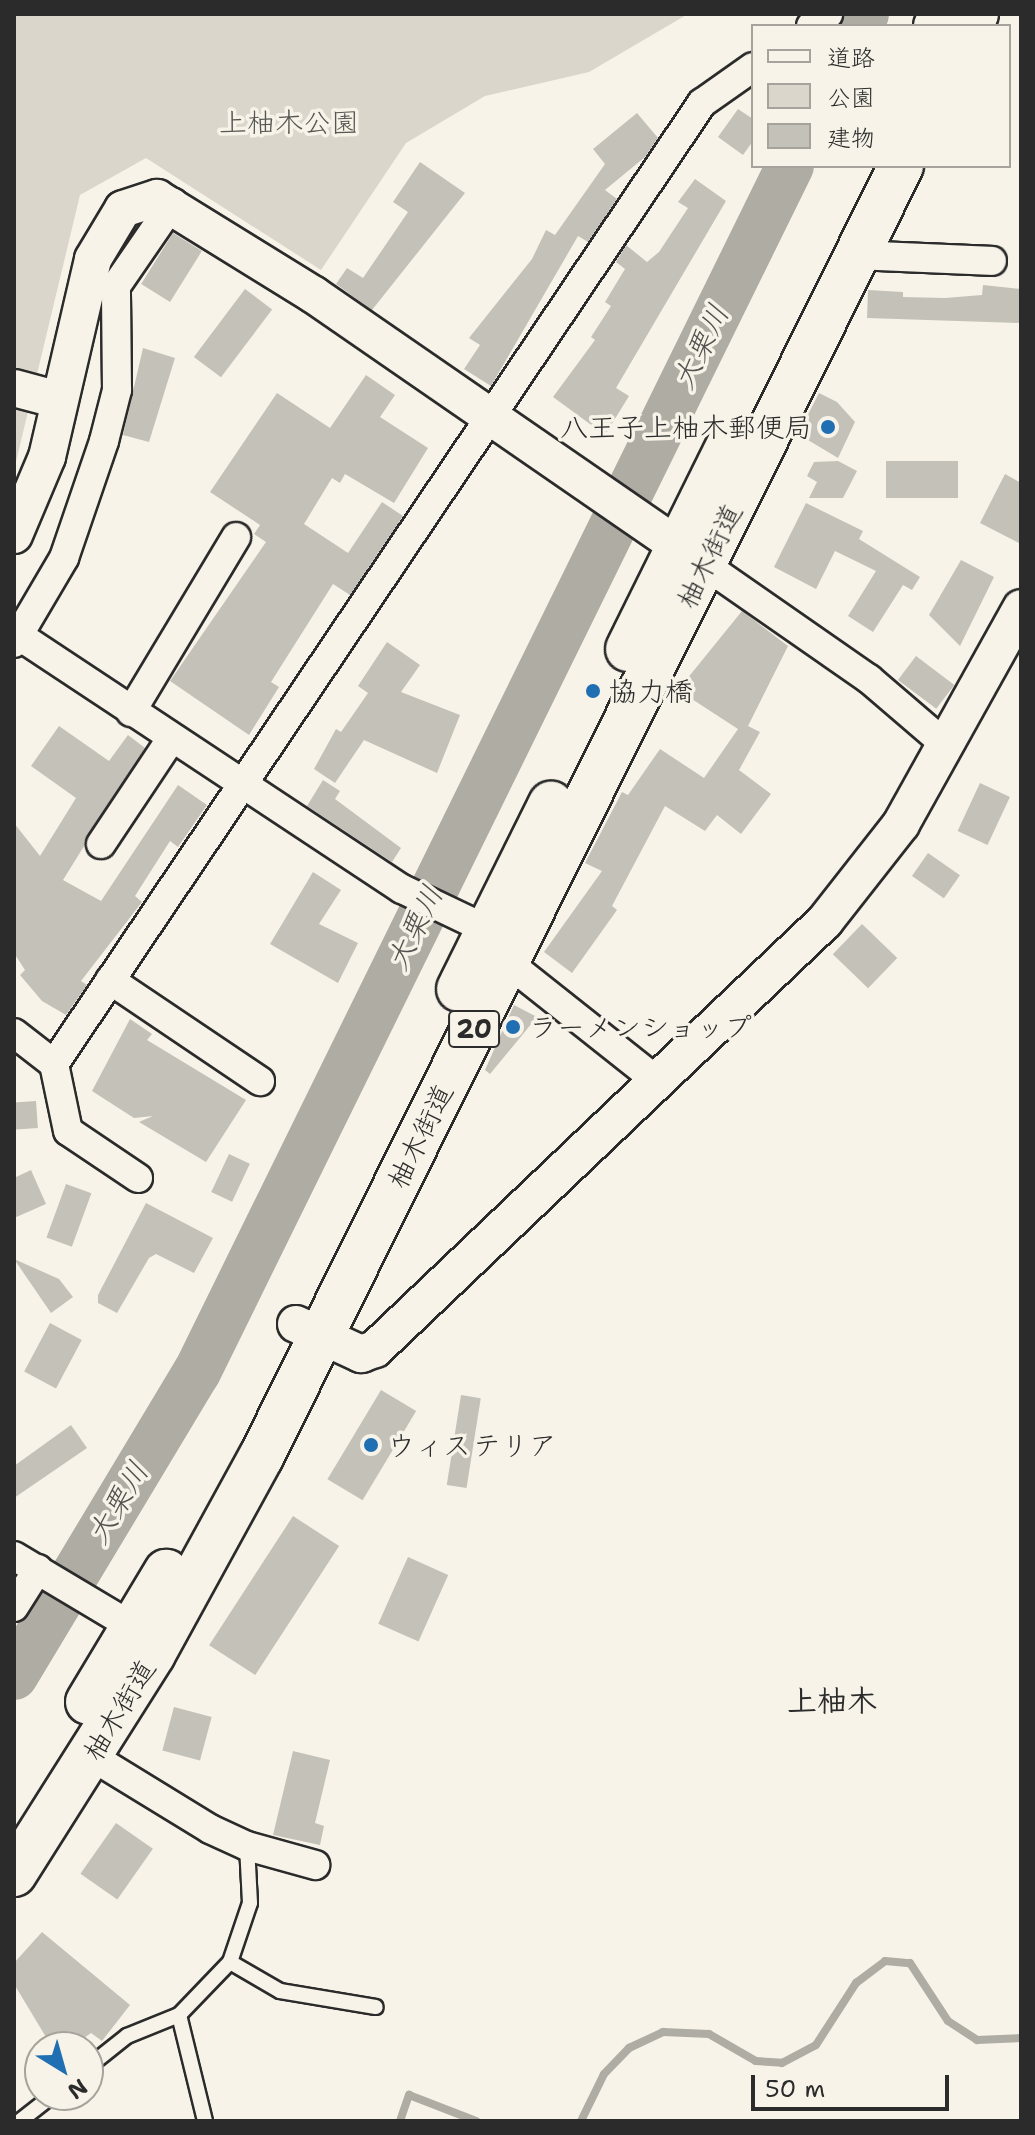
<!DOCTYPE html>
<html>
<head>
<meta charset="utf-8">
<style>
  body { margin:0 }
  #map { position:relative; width:1035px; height:2135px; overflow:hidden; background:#f7f3e8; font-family:"Shantell Sans","Klee One",sans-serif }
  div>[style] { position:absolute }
  .green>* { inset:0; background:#dad6cc }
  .stream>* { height:8px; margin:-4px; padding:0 4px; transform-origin:4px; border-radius:4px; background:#afaca4 }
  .river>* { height:48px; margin:-24px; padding:0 24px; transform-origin:24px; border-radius:24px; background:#afaca4 }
  .building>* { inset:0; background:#c4c1b9; transform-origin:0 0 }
  .roads { filter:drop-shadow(2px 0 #2b2b2b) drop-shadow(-2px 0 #2b2b2b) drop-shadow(0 2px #2b2b2b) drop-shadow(0 -2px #2b2b2b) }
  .service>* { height:14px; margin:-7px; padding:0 7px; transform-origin:7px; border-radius:7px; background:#f7f3e8 }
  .minor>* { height:28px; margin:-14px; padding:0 14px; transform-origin:14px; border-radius:14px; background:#f7f3e8 }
  .tertiary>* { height:36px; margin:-18px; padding:0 18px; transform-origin:18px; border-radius:18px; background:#f7f3e8 }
  .primary>* { height:44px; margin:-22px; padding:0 22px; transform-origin:22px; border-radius:22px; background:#f7f3e8 }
  .dots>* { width:22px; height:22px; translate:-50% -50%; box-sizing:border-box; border:4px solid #f7f3e8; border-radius:50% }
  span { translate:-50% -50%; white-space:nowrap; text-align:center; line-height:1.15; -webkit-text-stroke:7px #f7f3e8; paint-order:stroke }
  .shield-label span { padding:2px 6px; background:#f7f3e8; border:2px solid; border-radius:6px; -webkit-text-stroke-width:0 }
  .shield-label { font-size:26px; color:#2b2b2b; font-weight:700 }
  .park-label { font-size:28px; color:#575653 }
  .poi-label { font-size:28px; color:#2b2b2b }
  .right { translate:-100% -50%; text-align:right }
  .left { translate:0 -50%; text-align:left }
  .street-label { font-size:28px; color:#2b2b2b }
  .water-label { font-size:30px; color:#53524f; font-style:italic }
  .neighbourhood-label { font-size:30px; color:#2b2b2b; font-weight:700 }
  .frame { position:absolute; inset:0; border:16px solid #2b2b2b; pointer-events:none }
  .legend { position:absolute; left:751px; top:24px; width:260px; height:144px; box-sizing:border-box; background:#f7f3e8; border:2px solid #a5a39c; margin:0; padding:10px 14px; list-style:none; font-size:24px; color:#2b2b2b }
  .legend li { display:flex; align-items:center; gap:16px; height:40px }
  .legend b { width:40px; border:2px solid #a5a39c }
  .north { position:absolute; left:24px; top:2031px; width:80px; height:80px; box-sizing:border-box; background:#f7f3e8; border:2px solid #a5a39c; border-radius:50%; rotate:143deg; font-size:22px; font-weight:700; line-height:32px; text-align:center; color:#2b2b2b }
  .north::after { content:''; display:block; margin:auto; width:28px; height:36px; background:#1f6fb2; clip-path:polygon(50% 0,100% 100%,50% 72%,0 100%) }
  .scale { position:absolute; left:751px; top:2075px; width:198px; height:36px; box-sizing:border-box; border:4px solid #2b2b2b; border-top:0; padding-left:10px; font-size:24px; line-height:28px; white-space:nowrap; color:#2b2b2b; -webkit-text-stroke:6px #f7f3e8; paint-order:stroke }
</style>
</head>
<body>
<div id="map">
  <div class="green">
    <i style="clip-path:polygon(14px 14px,688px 14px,589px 72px,485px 96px,406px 143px,321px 270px,146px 158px,80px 195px,14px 470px)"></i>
  </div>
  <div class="stream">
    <i style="left:400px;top:2121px;width:28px;rotate:-71deg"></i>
    <i style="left:409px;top:2095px;width:72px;rotate:21.2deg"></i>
    <i style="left:581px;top:2121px;width:52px;rotate:-63.9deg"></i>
    <i style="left:604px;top:2074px;width:36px;rotate:-46deg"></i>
    <i style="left:629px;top:2048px;width:38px;rotate:-25deg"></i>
    <i style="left:663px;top:2032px;width:46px;rotate:2.5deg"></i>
    <i style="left:709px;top:2034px;width:54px;rotate:29.9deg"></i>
    <i style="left:756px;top:2061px;width:26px;rotate:4deg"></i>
    <i style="left:782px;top:2063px;width:38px;rotate:-28deg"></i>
    <i style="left:816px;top:2045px;width:74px;rotate:-57.2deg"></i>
    <i style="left:856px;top:1983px;width:36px;rotate:-37deg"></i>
    <i style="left:885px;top:1961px;width:25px;rotate:5deg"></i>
    <i style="left:910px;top:1963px;width:69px;rotate:56.8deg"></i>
    <i style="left:948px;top:2021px;width:35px;rotate:33deg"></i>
    <i style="left:977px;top:2040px;width:44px;rotate:-2.6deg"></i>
  </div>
  <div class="river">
    <i style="left:859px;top:26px;width:13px;rotate:-63deg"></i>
    <i style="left:14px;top:1676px;width:355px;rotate:-59deg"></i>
    <i style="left:197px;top:1372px;width:1344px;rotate:-63.82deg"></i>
  </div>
  <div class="building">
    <i style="clip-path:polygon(738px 109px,753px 119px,753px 141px,743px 155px,718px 137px)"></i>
    <i style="clip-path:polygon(637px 113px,658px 138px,645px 157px,605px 190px,617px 199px,588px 242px,578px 236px,491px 386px,464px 369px,480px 345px,469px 338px,532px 259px,546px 230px,555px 235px,605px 164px,593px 149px)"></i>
    <i style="clip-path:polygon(420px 162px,465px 193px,372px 310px,336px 284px,347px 268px,363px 278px,408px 212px,393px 202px)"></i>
    <i style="clip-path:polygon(695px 179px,726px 201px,616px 388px,629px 396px,605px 435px,553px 397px,595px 340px,591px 337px,611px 306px,605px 302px,625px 269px,616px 262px,626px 245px,647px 262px,659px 252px,688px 208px,678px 202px)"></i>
    <i style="left:173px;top:233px;width:34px;height:60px;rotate:32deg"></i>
    <i style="clip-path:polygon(983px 285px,1021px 289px,1021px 323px,867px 318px,868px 290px,903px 292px,903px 297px,945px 298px,982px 295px)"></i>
    <i style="left:245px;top:289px;width:34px;height:85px;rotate:37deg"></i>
    <i style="clip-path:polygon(143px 348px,175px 358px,149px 442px,123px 435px)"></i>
    <i style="clip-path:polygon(366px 375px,395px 395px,380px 417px,428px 448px,394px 503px,345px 474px,340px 483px,332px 478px,304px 524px,348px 553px,382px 502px,403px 516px,350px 595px,333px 584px,271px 682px,279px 687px,249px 735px,170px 681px,266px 542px,254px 534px,260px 525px,210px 492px,277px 393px,330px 428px)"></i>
    <i style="clip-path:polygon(819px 393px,837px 402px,855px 422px,838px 458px,798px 434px)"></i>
    <i style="clip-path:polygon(838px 461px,857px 471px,843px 498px,809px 498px,817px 482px,807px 476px,814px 462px)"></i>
    <i style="left:886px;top:461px;width:72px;height:37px"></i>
    <i style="clip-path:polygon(1005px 474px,1021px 483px,1021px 544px,980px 523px)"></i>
    <i style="clip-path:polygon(806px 503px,863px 531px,859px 539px,920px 577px,912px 590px,903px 585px,873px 632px,848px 616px,876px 571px,835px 551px,816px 589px,774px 567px)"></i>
    <i style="clip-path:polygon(961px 560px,994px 577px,960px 646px,929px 615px)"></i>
    <i style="clip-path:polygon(742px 611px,788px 646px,748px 726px,760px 732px,739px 770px,771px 794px,741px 834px,717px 815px,705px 831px,665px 806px,612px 906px,617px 910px,572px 973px,544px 952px,602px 871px,585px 863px,622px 792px,628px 795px,660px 749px,704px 778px,738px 729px,678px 690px)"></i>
    <i style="clip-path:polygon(387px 642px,420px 665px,401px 692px,460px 715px,437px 773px,364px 740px,335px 783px,314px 769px,336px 729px,341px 732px,368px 693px,358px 686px)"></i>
    <i style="left:916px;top:656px;width:48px;height:30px;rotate:37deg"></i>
    <i style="clip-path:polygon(59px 726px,109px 761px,128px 735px,145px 748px,63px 880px,101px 901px,178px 785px,207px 805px,178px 847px,170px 841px,135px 896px,142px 902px,81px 981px,87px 985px,66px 1015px,42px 1001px,20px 975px,25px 970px,14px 953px,14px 823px,40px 856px,76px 798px,31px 766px)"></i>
    <i style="clip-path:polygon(323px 780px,340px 791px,335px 799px,401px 848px,392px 862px,307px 806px)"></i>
    <i style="left:980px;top:783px;width:33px;height:53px;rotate:25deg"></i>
    <i style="left:928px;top:853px;width:39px;height:28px;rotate:35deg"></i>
    <i style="clip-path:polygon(313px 872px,341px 890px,319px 924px,358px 943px,338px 983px,270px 944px)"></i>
    <i style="left:862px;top:924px;width:49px;height:42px;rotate:44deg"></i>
    <i style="clip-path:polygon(514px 1005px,537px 1017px,490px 1074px,485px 1070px)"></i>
    <i style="clip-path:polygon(130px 1019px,152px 1034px,147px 1040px,246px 1100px,206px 1162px,139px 1122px,153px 1116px,134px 1118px,92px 1091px)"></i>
    <i style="left:36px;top:1101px;width:27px;height:22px;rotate:86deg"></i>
    <i style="left:229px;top:1154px;width:23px;height:42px;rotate:25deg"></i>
    <i style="clip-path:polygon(31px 1170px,46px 1204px,14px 1218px,14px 1178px)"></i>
    <i style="left:66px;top:1184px;width:27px;height:57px;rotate:20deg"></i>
    <i style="clip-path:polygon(146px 1203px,213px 1238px,194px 1273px,156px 1254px,149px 1258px,117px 1313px,98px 1303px,98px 1295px)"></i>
    <i style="clip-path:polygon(14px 1259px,59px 1279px,73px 1297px,51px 1313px)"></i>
    <i style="left:50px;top:1323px;width:36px;height:55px;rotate:28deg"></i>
    <i style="left:381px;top:1390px;width:41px;height:104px;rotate:31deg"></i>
    <i style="left:461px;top:1395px;width:20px;height:91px;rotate:9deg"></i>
    <i style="clip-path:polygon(71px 1425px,87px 1448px,14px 1498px,14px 1466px)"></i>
    <i style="left:293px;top:1516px;width:55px;height:154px;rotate:33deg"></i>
    <i style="left:408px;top:1557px;width:44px;height:73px;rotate:24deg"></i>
    <i style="left:174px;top:1707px;width:39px;height:45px;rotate:15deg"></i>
    <i style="clip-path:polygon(293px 1751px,330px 1760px,315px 1823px,324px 1826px,320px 1845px,273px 1835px)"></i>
    <i style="left:116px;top:1823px;width:45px;height:62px;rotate:35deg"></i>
    <i style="clip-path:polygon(42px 1932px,130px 2005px,102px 2041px,91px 2033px,71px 2047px,52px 2047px,14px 1984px,14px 1963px)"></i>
  </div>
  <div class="roads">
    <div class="service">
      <i style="left:230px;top:1962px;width:58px;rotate:30.1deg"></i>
      <i style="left:280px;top:1991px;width:97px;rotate:9.5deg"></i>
      <i style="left:179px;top:2015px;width:109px;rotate:76.2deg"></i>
      <i style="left:88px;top:2067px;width:50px;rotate:-38.5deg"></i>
      <i style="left:127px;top:2036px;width:56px;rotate:-22deg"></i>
      <i style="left:179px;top:2015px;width:74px;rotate:-46.1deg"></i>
      <i style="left:230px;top:1962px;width:62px;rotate:-71.3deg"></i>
      <i style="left:250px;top:1903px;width:57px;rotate:-93deg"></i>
      <i style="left:20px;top:2121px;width:42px;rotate:-38.2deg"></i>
    </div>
    <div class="minor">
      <i style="left:811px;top:26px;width:21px;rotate:-35deg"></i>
      <i style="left:857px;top:255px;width:135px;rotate:2.5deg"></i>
      <i style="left:705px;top:565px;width:200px;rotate:34.8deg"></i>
      <i style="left:869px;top:679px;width:101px;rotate:40.6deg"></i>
      <i style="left:18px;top:635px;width:460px;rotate:33.5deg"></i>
      <i style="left:402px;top:889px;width:95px;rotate:25.5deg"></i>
      <i style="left:14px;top:643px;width:99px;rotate:-59.5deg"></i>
      <i style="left:64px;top:558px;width:124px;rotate:-71.1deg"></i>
      <i style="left:104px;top:441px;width:53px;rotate:-75.7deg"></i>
      <i style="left:117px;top:390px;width:104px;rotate:-90.6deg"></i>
      <i style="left:116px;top:286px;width:101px;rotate:-55.5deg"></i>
      <i style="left:131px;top:712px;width:204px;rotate:-59deg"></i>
      <i style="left:101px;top:844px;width:126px;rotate:-56.3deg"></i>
      <i style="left:507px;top:962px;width:190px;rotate:38.4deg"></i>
      <i style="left:110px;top:980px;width:181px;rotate:34deg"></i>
      <i style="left:14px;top:1033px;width:51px;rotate:37.8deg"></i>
      <i style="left:138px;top:1178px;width:84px;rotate:-146.1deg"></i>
      <i style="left:68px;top:1131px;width:68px;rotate:-101.8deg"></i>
      <i style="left:54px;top:1064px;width:1159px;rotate:-56.01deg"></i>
      <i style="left:702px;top:103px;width:62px;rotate:-35.2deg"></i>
      <i style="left:14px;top:1556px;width:139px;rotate:30.8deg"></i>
      <i style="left:14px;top:1607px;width:45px;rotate:-57.7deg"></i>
      <i style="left:91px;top:1756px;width:140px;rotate:31.5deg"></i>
      <i style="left:210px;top:1829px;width:41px;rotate:24.7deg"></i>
      <i style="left:247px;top:1846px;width:71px;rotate:15.6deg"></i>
    </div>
    <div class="tertiary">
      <i style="left:14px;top:388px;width:47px;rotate:14.9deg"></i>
      <i style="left:14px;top:535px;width:85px;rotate:-67.1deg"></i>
      <i style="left:47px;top:457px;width:203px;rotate:-76.9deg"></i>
      <i style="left:93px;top:259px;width:58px;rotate:-59deg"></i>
      <i style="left:123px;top:209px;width:36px;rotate:-18deg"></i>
      <i style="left:157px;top:198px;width:185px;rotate:31.7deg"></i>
      <i style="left:314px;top:295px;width:470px;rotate:34.6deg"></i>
      <i style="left:296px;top:1324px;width:72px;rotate:24.8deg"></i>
      <i style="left:361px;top:1354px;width:15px;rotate:-20deg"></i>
      <i style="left:375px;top:1349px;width:621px;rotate:-43.56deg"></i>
      <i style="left:825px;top:921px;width:123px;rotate:-51.9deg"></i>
      <i style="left:901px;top:824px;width:247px;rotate:-60.9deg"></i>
    </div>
    <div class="primary">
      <i style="left:936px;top:26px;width:13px;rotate:-63deg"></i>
      <i style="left:970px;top:26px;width:13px;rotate:-63deg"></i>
      <i style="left:628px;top:649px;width:228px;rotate:-63.7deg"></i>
      <i style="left:459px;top:989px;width:207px;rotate:-63.6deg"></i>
      <i style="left:88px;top:1702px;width:152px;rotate:-59deg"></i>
      <i style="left:14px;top:1874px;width:260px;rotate:-57.7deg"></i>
      <i style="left:153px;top:1654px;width:225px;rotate:-61.3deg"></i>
      <i style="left:261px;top:1457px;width:1441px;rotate:-63.63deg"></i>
    </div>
  </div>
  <div class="dots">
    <i style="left:828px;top:427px;background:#1f6fb2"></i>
    <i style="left:593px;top:691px;background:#1f6fb2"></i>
    <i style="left:513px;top:1027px;background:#1f6fb2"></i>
    <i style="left:371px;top:1445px;background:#1f6fb2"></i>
  </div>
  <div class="shield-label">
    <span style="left:474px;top:1029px">20</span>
  </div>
  <div class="park-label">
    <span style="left:289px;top:122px">上柚木公園</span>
  </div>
  <div class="poi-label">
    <span class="right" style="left:812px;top:427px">八王子上柚木郵便局</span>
    <span class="left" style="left:609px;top:691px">協力橋</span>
    <span class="left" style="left:529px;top:1027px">ラーメンショップ</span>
    <span class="left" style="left:387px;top:1445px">ウィステリア</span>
  </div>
  <div class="street-label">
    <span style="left:709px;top:556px;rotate:-64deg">柚木街道</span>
    <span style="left:420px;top:1136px;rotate:-64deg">柚木街道</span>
    <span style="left:119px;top:1710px;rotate:-59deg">柚木街道</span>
  </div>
  <div class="water-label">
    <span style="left:701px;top:347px;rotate:-64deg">大栗川</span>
    <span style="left:415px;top:928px;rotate:-64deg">大栗川</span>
    <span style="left:118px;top:1503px;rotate:-59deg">大栗川</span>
  </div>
  <div class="neighbourhood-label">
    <span style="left:832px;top:1701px">上柚木</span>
  </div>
  <div class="frame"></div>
  <ul class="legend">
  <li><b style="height:10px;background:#f7f3e8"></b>道路</li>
  <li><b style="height:22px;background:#dad6cc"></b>公園</li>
  <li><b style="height:22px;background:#c4c1b9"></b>建物</li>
  </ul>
  <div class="north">N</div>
  <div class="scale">50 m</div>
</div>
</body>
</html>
